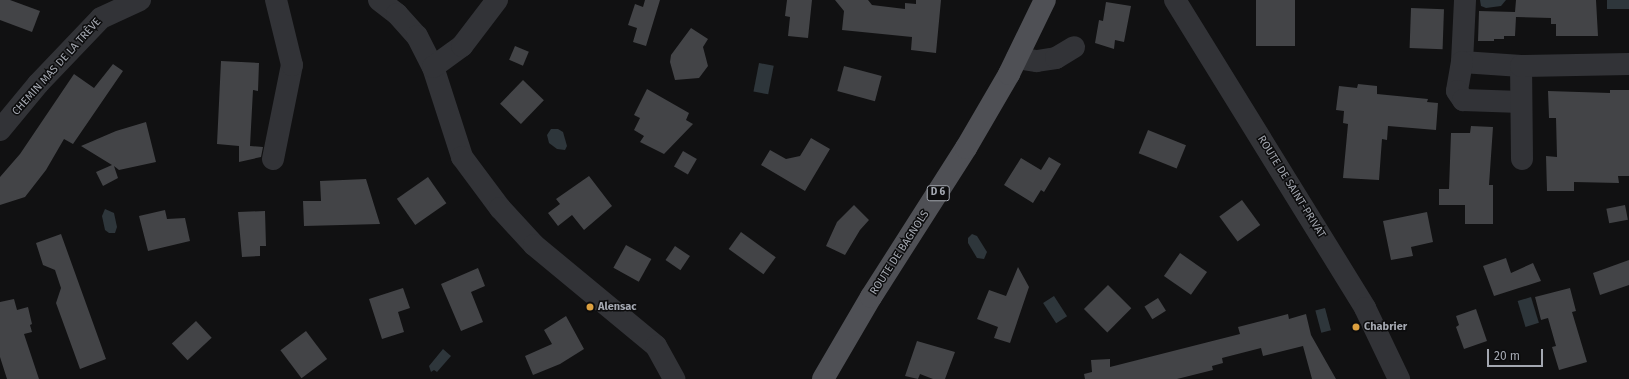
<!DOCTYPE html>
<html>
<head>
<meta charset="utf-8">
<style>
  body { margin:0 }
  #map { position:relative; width:1629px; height:379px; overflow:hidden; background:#111112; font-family:"Fira Sans",sans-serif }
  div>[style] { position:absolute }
  .water>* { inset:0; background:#2e363b; transform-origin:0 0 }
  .building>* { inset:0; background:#434447; transform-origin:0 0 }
  .minor>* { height:22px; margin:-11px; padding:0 11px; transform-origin:11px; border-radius:11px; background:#323337 }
  .major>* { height:22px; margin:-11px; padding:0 11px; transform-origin:11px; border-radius:11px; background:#4f5055 }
  .dots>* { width:11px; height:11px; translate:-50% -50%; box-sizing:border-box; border:2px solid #0c0c0d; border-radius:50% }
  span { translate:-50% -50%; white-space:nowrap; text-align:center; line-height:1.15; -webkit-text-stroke:3px #0c0c0d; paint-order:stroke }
  .shield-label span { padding:1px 3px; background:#0c0c0d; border:1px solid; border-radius:3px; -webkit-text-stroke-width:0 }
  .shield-label { font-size:10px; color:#a4a8b1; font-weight:700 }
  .street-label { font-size:11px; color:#a4a8b1 }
  .poi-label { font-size:11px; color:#a4a8b1; font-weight:700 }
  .left { translate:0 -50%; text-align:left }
  .scale { position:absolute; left:1487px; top:349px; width:56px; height:18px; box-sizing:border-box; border:2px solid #a4a8b1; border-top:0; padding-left:5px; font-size:12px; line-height:14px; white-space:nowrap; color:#a4a8b1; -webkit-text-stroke:3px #0c0c0d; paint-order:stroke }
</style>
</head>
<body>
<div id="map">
  <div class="water">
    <i style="clip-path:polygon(1480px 0,1506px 0,1501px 6px,1486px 8px,1481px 6px)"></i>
    <i style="left:1607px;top:0;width:22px;height:9px"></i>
    <i style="left:759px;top:63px;width:15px;height:29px;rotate:11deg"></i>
    <i style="clip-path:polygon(551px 129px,558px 129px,563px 132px,567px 146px,565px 150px,557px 149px,549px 143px,547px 135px)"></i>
    <i style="clip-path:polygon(105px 209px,114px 213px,117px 227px,115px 233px,109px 233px,105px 230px,102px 216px)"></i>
    <i style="clip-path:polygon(972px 234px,977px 236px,987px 252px,984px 259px,977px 258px,968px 243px,968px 238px)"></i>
    <i style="left:1054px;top:296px;width:24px;height:13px;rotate:57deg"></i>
    <i style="left:1531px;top:297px;width:27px;height:14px;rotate:73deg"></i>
    <i style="left:1325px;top:308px;width:23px;height:10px;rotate:75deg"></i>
    <i style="clip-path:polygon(443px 349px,451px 356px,437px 372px,434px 370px,431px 372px,429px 366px)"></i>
  </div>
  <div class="building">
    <i style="clip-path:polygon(0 0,10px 0,40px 11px,32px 32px,0 20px)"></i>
    <i style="clip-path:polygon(645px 0,660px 0,646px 46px,633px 42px,637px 28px,628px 25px,635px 4px,643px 7px)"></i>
    <i style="clip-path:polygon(787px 0,812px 0,808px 38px,788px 36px,790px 17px,785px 16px)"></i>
    <i style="clip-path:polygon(835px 0,868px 0,872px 5px,905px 9px,905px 3px,916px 4px,916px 0,941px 0,936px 53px,911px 50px,912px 37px,842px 30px,844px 11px)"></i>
    <i style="left:1256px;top:0;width:39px;height:46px"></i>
    <i style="clip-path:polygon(1516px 0,1596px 0,1598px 36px,1556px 36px,1556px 24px,1551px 24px,1551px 18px,1516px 17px,1515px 36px,1504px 36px,1504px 39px,1494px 39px,1494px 41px,1478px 41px,1479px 11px,1515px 12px)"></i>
    <i style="clip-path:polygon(1106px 2px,1131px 6px,1124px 42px,1115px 40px,1114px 49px,1095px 43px,1099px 20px,1103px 21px)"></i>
    <i style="left:1411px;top:8px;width:33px;height:40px;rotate:2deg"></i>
    <i style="clip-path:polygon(691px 28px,708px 39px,703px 47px,708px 66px,699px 78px,675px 80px,670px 62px,671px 55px)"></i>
    <i style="left:515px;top:46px;width:15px;height:15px;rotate:23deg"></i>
    <i style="clip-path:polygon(221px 61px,259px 63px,258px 91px,253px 90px,250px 146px,263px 147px,261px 157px,239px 162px,239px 146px,217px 144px)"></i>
    <i style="clip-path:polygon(113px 64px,123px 71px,73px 144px,64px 139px,46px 170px,25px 197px,0 205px,0 177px,20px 154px,74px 74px,94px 88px)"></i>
    <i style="left:844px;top:66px;width:39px;height:26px;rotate:15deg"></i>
    <i style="left:523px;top:80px;width:29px;height:33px;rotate:44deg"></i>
    <i style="clip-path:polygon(1358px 84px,1377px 86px,1377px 94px,1428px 99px,1427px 102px,1438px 103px,1436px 130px,1388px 126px,1387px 140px,1382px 139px,1379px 180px,1343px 178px,1348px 124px,1343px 123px,1344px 111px,1336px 110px,1339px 86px,1357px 88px)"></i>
    <i style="clip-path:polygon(647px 89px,689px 113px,686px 120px,693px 124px,664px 154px,640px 142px,644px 136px,634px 130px,640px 118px,634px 115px)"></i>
    <i style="clip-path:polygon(1610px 90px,1629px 90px,1629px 176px,1618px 176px,1619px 183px,1574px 182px,1574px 191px,1547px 191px,1546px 156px,1557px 157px,1556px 118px,1549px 118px,1548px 91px,1610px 93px)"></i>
    <i style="clip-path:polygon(146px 122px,156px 162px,119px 170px,114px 166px,118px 178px,103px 186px,96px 172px,112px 165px,81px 146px,116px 131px)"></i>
    <i style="clip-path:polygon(1471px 126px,1493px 127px,1489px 185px,1493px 185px,1493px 224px,1465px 224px,1465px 205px,1439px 205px,1439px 189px,1449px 189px,1451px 133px,1470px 133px)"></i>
    <i style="left:1148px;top:130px;width:41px;height:25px;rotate:22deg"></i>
    <i style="clip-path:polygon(811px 138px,830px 149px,805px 191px,761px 165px,770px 150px,786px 159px,800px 156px)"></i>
    <i style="left:683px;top:151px;width:16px;height:18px;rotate:30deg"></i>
    <i style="clip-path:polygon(1049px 157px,1061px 164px,1044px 192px,1041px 190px,1033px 203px,1004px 185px,1021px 158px,1041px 170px)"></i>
    <i style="clip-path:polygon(589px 176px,612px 206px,584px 230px,572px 215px,558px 226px,548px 213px,560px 204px,556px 199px)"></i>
    <i style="left:428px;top:177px;width:32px;height:38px;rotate:55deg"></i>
    <i style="clip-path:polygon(366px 179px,380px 224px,304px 226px,303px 201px,321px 201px,320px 181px)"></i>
    <i style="left:1242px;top:200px;width:31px;height:28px;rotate:54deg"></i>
    <i style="clip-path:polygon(854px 205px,869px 220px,860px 230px,845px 255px,826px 246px,837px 222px)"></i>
    <i style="left:1625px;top:205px;width:15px;height:19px;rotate:79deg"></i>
    <i style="clip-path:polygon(165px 210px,167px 219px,185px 218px,190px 241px,148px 251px,139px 216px)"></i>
    <i style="clip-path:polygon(265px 211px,266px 246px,260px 246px,260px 256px,242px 257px,238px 212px)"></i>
    <i style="clip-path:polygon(1427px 212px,1433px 242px,1411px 247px,1413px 256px,1391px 260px,1383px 221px)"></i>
    <i style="left:741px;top:232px;width:43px;height:21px;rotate:36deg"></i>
    <i style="clip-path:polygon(61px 234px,106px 359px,80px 369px,56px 303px,61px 288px,55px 270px,43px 265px,36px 243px)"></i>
    <i style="left:626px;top:245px;width:29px;height:26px;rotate:29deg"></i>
    <i style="left:675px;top:246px;width:18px;height:17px;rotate:34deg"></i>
    <i style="left:1180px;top:253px;width:33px;height:28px;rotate:35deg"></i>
    <i style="clip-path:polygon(1506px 258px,1511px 273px,1533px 263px,1541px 281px,1494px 296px,1483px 266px)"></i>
    <i style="clip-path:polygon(1629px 260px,1629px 285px,1600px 295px,1593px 273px)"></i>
    <i style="clip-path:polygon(1018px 267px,1029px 287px,1010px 343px,994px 338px,998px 327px,977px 319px,989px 290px,1006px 296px)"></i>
    <i style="clip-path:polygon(478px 268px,485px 286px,471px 292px,483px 322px,461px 331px,441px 284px)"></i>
    <i style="left:1108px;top:285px;width:33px;height:34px;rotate:45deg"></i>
    <i style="clip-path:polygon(403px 288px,410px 308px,398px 312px,404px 332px,382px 339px,369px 299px)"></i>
    <i style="clip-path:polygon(1570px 288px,1576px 311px,1572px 312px,1587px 362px,1559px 370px,1552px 347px,1556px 346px,1548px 318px,1541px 320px,1535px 297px)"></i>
    <i style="left:1158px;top:298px;width:15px;height:16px;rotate:58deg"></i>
    <i style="clip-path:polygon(14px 299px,17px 310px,28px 307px,32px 324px,30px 325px,32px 332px,24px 334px,39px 379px,7px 379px,0 357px,0 302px)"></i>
    <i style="clip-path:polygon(1476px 309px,1487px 341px,1464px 349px,1456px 327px,1459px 325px,1456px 316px)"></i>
    <i style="clip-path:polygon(1288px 314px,1289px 319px,1306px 314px,1311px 335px,1336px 379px,1312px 379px,1303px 346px,1263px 356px,1261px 348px,1222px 358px,1223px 363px,1212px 366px,1213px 370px,1177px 379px,1085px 379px,1084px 374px,1092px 372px,1091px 360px,1110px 359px,1110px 367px,1240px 334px,1238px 327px)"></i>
    <i style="clip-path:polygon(566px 316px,584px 349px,560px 364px,533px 375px,525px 356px,552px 344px,544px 330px)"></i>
    <i style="left:196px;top:321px;width:23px;height:33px;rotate:47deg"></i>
    <i style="left:306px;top:331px;width:35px;height:32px;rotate:53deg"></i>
    <i style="clip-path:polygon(917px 341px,955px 352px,945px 379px,933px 379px,920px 374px,918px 379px,905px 376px)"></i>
  </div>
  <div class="minor">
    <i style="left:379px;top:0;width:23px;rotate:38deg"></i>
    <i style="left:397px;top:14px;width:30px;rotate:48deg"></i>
    <i style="left:417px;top:36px;width:35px;rotate:63deg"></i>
    <i style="left:433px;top:67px;width:95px;rotate:72.1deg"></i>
    <i style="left:462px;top:157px;width:64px;rotate:53.3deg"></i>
    <i style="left:500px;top:208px;width:50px;rotate:47.4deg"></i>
    <i style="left:534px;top:245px;width:158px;rotate:39.6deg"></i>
    <i style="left:656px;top:346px;width:38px;rotate:61deg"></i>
    <i style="left:1175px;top:0;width:362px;rotate:58.3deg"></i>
    <i style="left:1365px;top:308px;width:79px;rotate:64.4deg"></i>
    <i style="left:1017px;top:58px;width:20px;rotate:9deg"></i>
    <i style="left:1037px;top:61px;width:19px;rotate:-9deg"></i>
    <i style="left:1056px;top:58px;width:21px;rotate:-31deg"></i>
    <i style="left:1462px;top:62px;width:62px;rotate:-87.2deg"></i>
    <i style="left:1521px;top:66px;width:59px;rotate:-176.1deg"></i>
    <i style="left:1462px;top:62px;width:29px;rotate:100deg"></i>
    <i style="left:1457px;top:91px;width:11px;rotate:56deg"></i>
    <i style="left:1463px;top:100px;width:58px;rotate:2deg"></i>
    <i style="left:433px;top:67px;width:36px;rotate:-36deg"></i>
    <i style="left:462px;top:46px;width:58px;rotate:-52.7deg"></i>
    <i style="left:0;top:130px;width:60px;rotate:-50.4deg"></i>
    <i style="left:38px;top:84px;width:91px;rotate:-46.3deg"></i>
    <i style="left:101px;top:18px;width:43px;rotate:-24.8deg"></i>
    <i style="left:273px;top:159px;width:96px;rotate:-78.6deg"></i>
    <i style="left:292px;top:65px;width:67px;rotate:-103.8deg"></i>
    <i style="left:1522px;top:159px;width:93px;rotate:-90.6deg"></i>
    <i style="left:1521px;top:66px;width:108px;rotate:-1.1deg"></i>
  </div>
  <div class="major">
    <i style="left:823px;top:379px;width:95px;rotate:-59.7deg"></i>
    <i style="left:871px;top:297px;width:177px;rotate:-57.5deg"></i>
    <i style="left:966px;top:148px;width:86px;rotate:-59.8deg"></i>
    <i style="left:1009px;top:74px;width:82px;rotate:-64.1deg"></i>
  </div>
  <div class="dots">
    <i style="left:590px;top:307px;background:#dca03f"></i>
    <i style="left:1356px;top:327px;background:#dca03f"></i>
  </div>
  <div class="shield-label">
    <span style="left:938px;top:193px">D 6</span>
  </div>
  <div class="street-label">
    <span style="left:57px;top:67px;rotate:-48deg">CHEMIN MAS DE LA TRÊVE</span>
    <span style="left:1291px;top:187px;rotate:58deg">ROUTE DE SAINT-PRIVAT</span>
    <span style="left:900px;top:253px;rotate:-57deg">ROUTE DE BAGNOLS</span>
  </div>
  <div class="poi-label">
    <span class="left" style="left:598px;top:307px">Alensac</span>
    <span class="left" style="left:1364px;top:327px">Chabrier</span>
  </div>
  <div class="scale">20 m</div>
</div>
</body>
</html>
